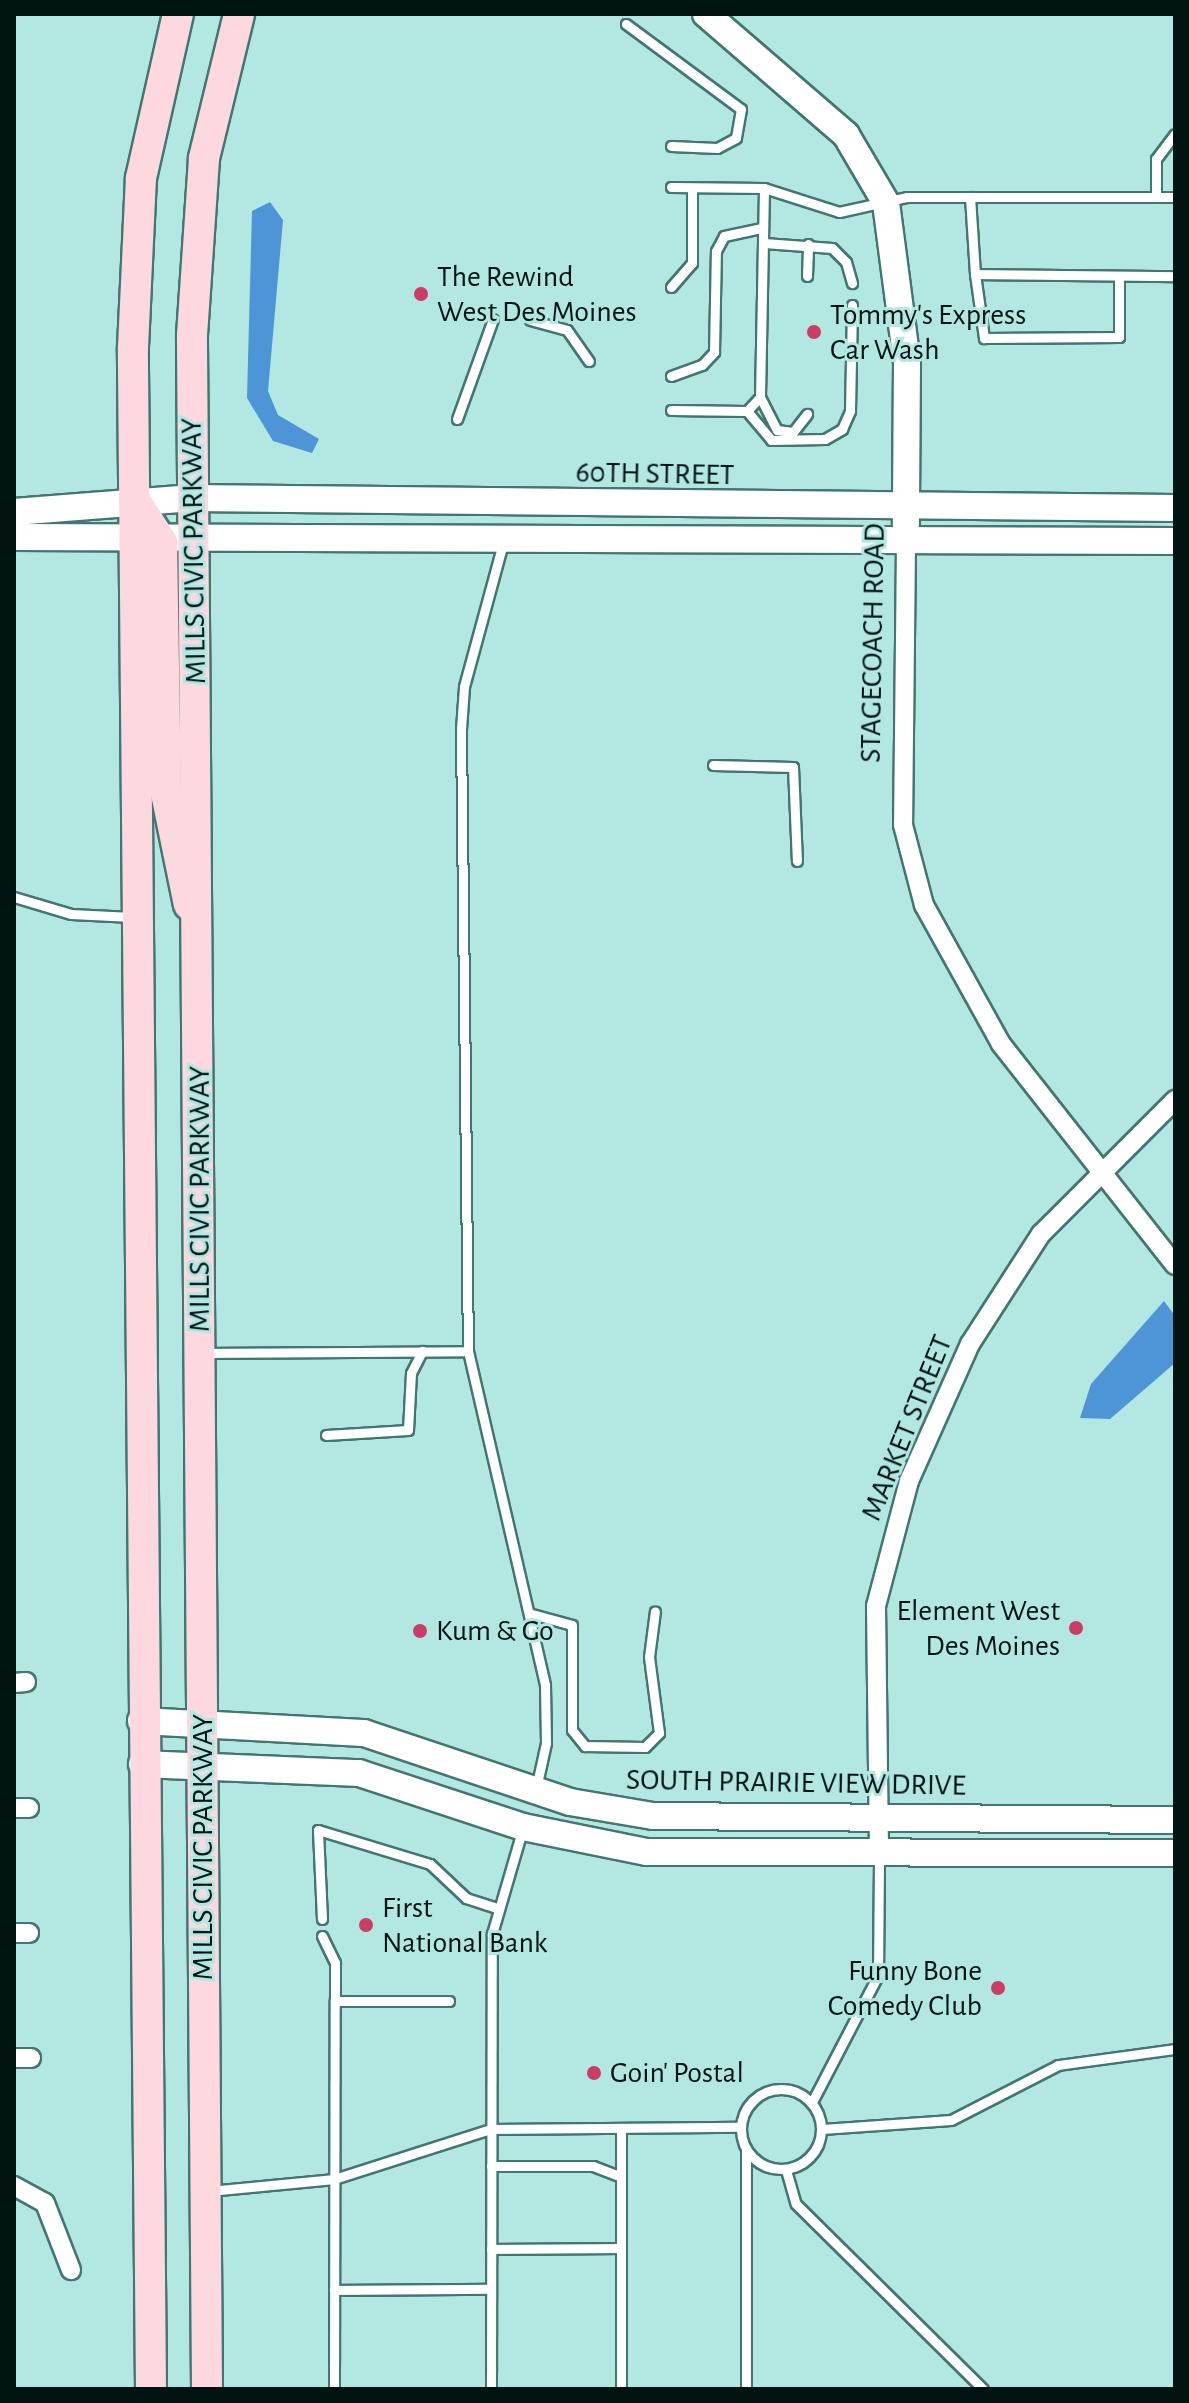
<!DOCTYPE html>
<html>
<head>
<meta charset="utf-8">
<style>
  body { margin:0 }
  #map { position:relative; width:1189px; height:2403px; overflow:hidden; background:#b2e7e2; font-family:"Alegreya Sans",sans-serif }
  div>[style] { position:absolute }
  .water>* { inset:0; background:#4d95d7 }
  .roads { filter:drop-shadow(2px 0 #437571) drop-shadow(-2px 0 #437571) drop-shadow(0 2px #437571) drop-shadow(0 -2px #437571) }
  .lane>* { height:9px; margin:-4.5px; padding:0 4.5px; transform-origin:4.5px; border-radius:4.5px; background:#fff }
  .lane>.ring { margin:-4.5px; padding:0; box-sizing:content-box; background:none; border:9px solid #fff; border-radius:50% }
  .street>* { height:18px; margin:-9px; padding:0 9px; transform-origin:9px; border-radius:9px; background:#fff }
  .secondary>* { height:26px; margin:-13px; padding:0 13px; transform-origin:13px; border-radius:13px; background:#fff }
  .primary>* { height:30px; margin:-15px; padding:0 15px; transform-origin:15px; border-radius:15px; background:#fdd9df }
  .dots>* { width:22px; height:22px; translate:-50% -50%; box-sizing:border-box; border:4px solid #b2e7e2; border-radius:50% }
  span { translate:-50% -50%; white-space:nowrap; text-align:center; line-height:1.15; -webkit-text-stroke:6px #b2e7e2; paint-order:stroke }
  .poi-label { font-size:30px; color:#011412 }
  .left { translate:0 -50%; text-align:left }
  .right { translate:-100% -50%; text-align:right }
  .street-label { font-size:30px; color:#011412 }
  .frame { position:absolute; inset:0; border:16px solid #011412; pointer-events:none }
</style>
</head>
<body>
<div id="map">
  <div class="water">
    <i style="clip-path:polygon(270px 202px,283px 220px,268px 391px,278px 415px,319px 439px,312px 453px,273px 441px,247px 398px,252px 211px)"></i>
    <i style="clip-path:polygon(1164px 1301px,1175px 1316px,1175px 1363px,1110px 1419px,1080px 1418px,1091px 1384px)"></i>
  </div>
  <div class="roads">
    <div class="lane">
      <i style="left:626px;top:24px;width:143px;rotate:36.5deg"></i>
      <i style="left:741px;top:109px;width:29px;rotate:100deg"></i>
      <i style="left:736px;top:138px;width:21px;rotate:152deg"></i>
      <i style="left:717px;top:148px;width:46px;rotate:-177.5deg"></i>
      <i style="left:671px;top:187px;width:93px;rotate:0.6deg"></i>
      <i style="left:764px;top:188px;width:79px;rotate:17.7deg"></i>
      <i style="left:839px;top:212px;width:70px;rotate:-12.4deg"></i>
      <i style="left:907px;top:197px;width:268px"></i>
      <i style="left:970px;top:197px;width:77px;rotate:86.3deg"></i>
      <i style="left:975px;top:274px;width:200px;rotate:0.6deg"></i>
      <i style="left:1156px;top:197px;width:38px;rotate:-90deg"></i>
      <i style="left:1156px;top:159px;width:31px;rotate:-53deg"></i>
      <i style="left:764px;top:243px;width:68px;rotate:4.2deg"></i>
      <i style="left:832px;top:248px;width:20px;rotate:45deg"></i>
      <i style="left:846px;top:262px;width:22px;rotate:74deg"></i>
      <i style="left:975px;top:274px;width:65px;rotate:82deg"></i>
      <i style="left:984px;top:338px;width:135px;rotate:-0.4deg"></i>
      <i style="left:1119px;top:337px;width:61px;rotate:-90deg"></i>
      <i style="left:807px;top:276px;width:32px;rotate:-88deg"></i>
      <i style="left:671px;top:287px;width:32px;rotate:-49deg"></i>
      <i style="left:692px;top:263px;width:75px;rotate:-90deg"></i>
      <i style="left:530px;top:320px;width:38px;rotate:15deg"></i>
      <i style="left:567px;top:330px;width:38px;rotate:55deg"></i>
      <i style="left:671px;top:376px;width:33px;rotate:-20deg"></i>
      <i style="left:702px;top:365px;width:18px;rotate:-47deg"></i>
      <i style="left:714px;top:352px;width:101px;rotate:-88.9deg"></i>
      <i style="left:716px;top:251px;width:17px;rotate:-62deg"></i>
      <i style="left:724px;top:236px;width:40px;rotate:-12deg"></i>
      <i style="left:760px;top:397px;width:37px;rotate:63deg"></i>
      <i style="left:777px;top:430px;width:16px;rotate:7deg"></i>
      <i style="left:793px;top:432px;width:23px;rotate:-52deg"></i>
      <i style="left:671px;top:410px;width:76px;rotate:0.8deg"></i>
      <i style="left:747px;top:411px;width:19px;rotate:-47deg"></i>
      <i style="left:760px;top:397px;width:209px;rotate:-88.9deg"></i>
      <i style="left:747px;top:411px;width:38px;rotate:50deg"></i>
      <i style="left:771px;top:440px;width:54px;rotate:-1.1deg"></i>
      <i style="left:825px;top:439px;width:20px;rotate:-30deg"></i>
      <i style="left:842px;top:429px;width:20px;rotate:-66deg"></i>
      <i style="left:850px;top:411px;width:106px;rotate:-88.9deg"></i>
      <i style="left:457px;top:419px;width:106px;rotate:-70.2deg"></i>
      <i style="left:503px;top:543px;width:149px;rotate:105.2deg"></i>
      <i style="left:464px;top:687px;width:42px;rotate:94.1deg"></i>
      <i style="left:461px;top:729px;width:622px;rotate:89.36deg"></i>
      <i style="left:468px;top:1351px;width:343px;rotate:77deg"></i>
      <i style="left:545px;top:1685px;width:58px;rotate:89deg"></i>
      <i style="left:546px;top:1743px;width:46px;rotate:102.5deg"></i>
      <i style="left:713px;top:765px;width:80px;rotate:1.4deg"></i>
      <i style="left:793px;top:767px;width:94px;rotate:87.6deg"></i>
      <i style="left:14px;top:897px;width:59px;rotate:16.6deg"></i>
      <i style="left:71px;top:914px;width:61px;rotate:2.8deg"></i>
      <i style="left:204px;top:1353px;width:264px;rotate:-0.4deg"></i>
      <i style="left:326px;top:1435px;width:82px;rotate:-3.5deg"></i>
      <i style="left:408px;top:1430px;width:57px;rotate:-87deg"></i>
      <i style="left:411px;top:1373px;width:25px;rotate:-63deg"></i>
      <i style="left:532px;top:1614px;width:41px;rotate:15.4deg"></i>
      <i style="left:572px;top:1625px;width:105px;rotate:90deg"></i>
      <i style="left:572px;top:1730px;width:21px;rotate:51deg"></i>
      <i style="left:585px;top:1746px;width:60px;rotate:1deg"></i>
      <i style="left:645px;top:1747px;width:20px;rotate:-45deg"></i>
      <i style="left:659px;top:1733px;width:77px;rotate:-97.5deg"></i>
      <i style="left:649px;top:1657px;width:46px;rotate:-82.6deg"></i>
      <i style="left:322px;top:1919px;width:89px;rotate:-92.6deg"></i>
      <i style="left:318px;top:1830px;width:117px;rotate:16.9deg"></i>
      <i style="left:430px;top:1864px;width:50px;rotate:43.4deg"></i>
      <i style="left:466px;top:1898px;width:32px;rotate:18deg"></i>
      <i style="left:322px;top:1936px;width:30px;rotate:64deg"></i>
      <i style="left:335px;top:1963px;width:38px;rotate:90deg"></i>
      <i style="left:335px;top:2001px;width:114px"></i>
      <i class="ring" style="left:741px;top:2089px;width:71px;height:71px"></i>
      <i style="left:812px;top:2102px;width:143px;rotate:-62.5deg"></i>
      <i style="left:878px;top:1975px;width:121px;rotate:-89.5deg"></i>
      <i style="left:621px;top:2128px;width:261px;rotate:90deg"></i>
      <i style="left:822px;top:2129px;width:129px;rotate:-4deg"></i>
      <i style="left:951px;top:2120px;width:120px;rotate:-27.2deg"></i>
      <i style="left:1058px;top:2065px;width:118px;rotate:-7.8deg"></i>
      <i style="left:746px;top:2149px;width:240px;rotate:90deg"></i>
      <i style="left:491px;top:2166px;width:102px"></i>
      <i style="left:593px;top:2166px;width:30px;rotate:21deg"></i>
      <i style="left:786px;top:2170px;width:35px;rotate:74deg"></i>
      <i style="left:796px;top:2204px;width:263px;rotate:44.7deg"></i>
      <i style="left:209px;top:2191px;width:126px;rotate:-5.5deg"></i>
      <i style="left:334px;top:2179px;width:165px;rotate:-17.7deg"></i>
      <i style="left:491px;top:2129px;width:250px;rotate:-0.5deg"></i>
      <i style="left:491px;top:2249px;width:130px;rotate:-0.4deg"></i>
      <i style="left:334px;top:2290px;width:157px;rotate:-0.4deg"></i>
      <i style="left:334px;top:2389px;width:388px;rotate:-89.9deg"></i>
      <i style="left:491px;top:2389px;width:455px;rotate:-89.9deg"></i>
      <i style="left:492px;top:1934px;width:107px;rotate:-73.8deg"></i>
    </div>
    <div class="street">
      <i style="left:906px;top:544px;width:281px;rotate:90.6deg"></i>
      <i style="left:903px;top:825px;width:83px;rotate:75.3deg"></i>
      <i style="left:924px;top:905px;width:159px;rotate:61deg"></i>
      <i style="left:1001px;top:1044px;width:281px;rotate:51.8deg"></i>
      <i style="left:14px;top:1683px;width:12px;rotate:-5deg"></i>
      <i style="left:14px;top:1808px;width:15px"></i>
      <i style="left:879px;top:1851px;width:245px;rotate:-90.7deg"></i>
      <i style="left:876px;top:1606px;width:129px;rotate:-75.2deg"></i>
      <i style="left:909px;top:1481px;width:150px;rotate:-66deg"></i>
      <i style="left:970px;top:1344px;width:131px;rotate:-57.2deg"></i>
      <i style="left:1041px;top:1234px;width:190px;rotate:-45deg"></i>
      <i style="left:14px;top:1933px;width:15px"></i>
      <i style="left:14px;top:2058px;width:17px"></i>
      <i style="left:14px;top:2186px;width:35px;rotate:29deg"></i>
      <i style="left:45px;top:2203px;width:72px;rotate:68.8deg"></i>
    </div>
    <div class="secondary">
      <i style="left:706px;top:14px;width:185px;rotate:40.8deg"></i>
      <i style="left:846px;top:135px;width:79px;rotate:59.5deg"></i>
      <i style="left:886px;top:203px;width:160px;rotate:82.5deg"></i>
      <i style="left:907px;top:362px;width:163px;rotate:90.4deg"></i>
      <i style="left:14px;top:512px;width:179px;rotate:-4.5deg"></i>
      <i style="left:192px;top:498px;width:983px;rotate:0.58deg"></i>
      <i style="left:14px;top:537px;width:1161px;rotate:0.2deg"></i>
      <i style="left:141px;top:1721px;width:223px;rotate:3.1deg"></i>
      <i style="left:364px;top:1733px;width:217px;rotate:18.5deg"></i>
      <i style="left:570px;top:1802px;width:84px;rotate:9.6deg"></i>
      <i style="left:653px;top:1816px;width:522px;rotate:0.44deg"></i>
      <i style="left:142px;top:1764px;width:217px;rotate:2.4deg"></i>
      <i style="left:359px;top:1773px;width:173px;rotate:18.2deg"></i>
      <i style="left:523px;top:1827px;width:126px;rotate:11.4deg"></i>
      <i style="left:647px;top:1852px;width:528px;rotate:0.11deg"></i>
    </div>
    <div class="primary">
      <i style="left:134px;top:499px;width:51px;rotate:56.9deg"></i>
      <i style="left:162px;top:542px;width:251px;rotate:89.1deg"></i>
      <i style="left:166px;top:793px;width:114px;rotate:78.4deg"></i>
      <i style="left:151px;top:2389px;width:2042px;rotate:-90.51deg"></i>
      <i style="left:133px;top:347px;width:169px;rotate:-87.3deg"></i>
      <i style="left:141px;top:178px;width:168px;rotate:-77.3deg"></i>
      <i style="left:207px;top:2389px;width:2054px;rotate:-90.42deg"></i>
      <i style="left:192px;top:335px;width:177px;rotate:-86.1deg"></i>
      <i style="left:204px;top:158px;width:148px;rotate:-76.3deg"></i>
    </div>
  </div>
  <div class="dots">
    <i style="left:421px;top:294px;background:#cb3d64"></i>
    <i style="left:814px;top:332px;background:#cb3d64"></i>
    <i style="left:1076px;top:1628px;background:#cb3d64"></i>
    <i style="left:420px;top:1631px;background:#cb3d64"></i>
    <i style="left:366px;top:1925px;background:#cb3d64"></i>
    <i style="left:998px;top:1988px;background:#cb3d64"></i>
    <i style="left:594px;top:2073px;background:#cb3d64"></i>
  </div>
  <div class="poi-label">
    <span class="left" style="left:437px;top:294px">The Rewind<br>West Des Moines</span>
    <span class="left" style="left:830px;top:332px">Tommy's Express<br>Car Wash</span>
    <span class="right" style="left:1060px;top:1628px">Element West<br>Des Moines</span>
    <span class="left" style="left:436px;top:1631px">Kum &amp; Go</span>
    <span class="left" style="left:382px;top:1925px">First<br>National Bank</span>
    <span class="right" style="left:982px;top:1988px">Funny Bone<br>Comedy Club</span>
    <span class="left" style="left:610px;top:2073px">Goin' Postal</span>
  </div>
  <div class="street-label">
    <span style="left:655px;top:474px;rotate:1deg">60TH STREET</span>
    <span style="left:194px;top:551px;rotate:-91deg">MILLS CIVIC PARKWAY</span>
    <span style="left:873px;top:643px;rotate:-89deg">STAGECOACH ROAD</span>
    <span style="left:200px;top:1199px;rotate:-90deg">MILLS CIVIC PARKWAY</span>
    <span style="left:907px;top:1428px;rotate:-68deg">MARKET STREET</span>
    <span style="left:796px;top:1783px;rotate:1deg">SOUTH PRAIRIE VIEW DRIVE</span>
    <span style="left:203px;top:1847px;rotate:-90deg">MILLS CIVIC PARKWAY</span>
  </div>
  <div class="frame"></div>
</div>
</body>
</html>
